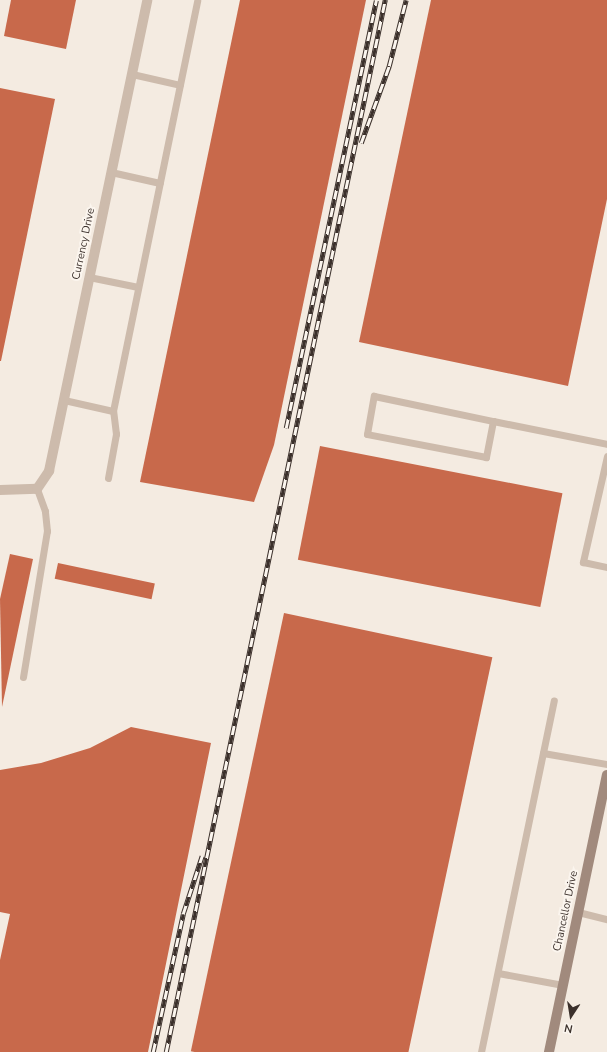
<!DOCTYPE html>
<html>
<head>
<meta charset="utf-8">
<style>
  body { margin:0 }
  #map { position:relative; width:607px; height:1052px; overflow:hidden; background:#f4ebe1; font-family:"Nunito Sans",sans-serif }
  div>[style] { position:absolute }
  .building>* { inset:0; background:#c8694b; transform-origin:0 0 }
  .lane>* { height:7px; margin:-3.5px; padding:0 3.5px; transform-origin:3.5px; border-radius:3.5px; background:#cdbbac }
  .street>* { height:10px; margin:-5px; padding:0 5px; transform-origin:5px; border-radius:5px; background:#cdbbac }
  .secondary>* { height:10px; margin:-5px; padding:0 5px; transform-origin:5px; border-radius:5px; background:#a18a7d }
  .rail>* { height:4.5px; margin-top:-2.25px; transform-origin:0; background:repeating-linear-gradient(90deg,#fbf5ee 0 9px,#3b302b 0 18px); box-sizing:border-box; border-block:1px solid #3b302b }
  span { translate:-50% -50%; white-space:nowrap; text-align:center; line-height:1.15; -webkit-text-stroke:4px #fbf5ee; paint-order:stroke }
  .street-label { font-size:11px; color:#3b302b }
  .north { position:absolute; left:551px; top:996px; width:40px; height:40px; -webkit-text-stroke:3px #fbf5ee; paint-order:stroke; rotate:192deg; font-size:11px; font-weight:700; line-height:16px; text-align:center; color:#3b302b }
  .north::after { content:''; display:block; margin:auto; width:14px; height:18px; background:#3b302b; clip-path:polygon(50% 0,100% 100%,50% 72%,0 100%) }
</style>
</head>
<body>
<div id="map">
  <div class="building">
    <i style="clip-path:polygon(11px 0,76px 0,66px 49px,4px 36px)"></i>
    <i style="clip-path:polygon(240px 0,366px 0,274px 445px,254px 502px,140px 482px)"></i>
    <i style="clip-path:polygon(431px 0,607px 0,607px 199px,568px 386px,359px 342px)"></i>
    <i style="clip-path:polygon(0 88px,55px 99px,1px 361px,0 361px)"></i>
    <i style="left:320px;top:446px;width:247px;height:116px;rotate:11deg"></i>
    <i style="clip-path:polygon(10px 554px,33px 559px,2px 707px,0 599px)"></i>
    <i style="left:58px;top:563px;width:99px;height:16px;rotate:12deg"></i>
    <i style="left:284px;top:613px;width:213px;height:448px;rotate:12deg"></i>
    <i style="clip-path:polygon(131px 727px,211px 743px,148px 1052px,0 1052px,0 960px,10px 914px,0 912px,0 770px,41px 763px,90px 748px)"></i>
  </div>
  <div class="lane">
    <i style="left:132px;top:74px;width:49px;rotate:12.9deg"></i>
    <i style="left:111px;top:172px;width:50px;rotate:12.7deg"></i>
    <i style="left:89px;top:277px;width:50px;rotate:11.5deg"></i>
    <i style="left:64px;top:400px;width:50px;rotate:12.7deg"></i>
    <i style="left:113px;top:411px;width:419px;rotate:-78.4deg"></i>
    <i style="left:493px;top:421px;width:37px;rotate:101deg"></i>
    <i style="left:486px;top:457px;width:121px;rotate:-169.1deg"></i>
    <i style="left:367px;top:434px;width:39px;rotate:-80deg"></i>
    <i style="left:374px;top:396px;width:122px;rotate:11.9deg"></i>
    <i style="left:493px;top:421px;width:116px;rotate:11.4deg"></i>
    <i style="left:607px;top:456px;width:109px;rotate:102.8deg"></i>
    <i style="left:583px;top:562px;width:25px;rotate:12deg"></i>
    <i style="left:108px;top:478px;width:45px;rotate:-79.7deg"></i>
    <i style="left:116px;top:434px;width:23px;rotate:-97deg"></i>
    <i style="left:23px;top:677px;width:148px;rotate:-80.7deg"></i>
    <i style="left:47px;top:531px;width:20px;rotate:-96deg"></i>
    <i style="left:45px;top:511px;width:23px;rotate:-110deg"></i>
    <i style="left:543px;top:753px;width:65px;rotate:9.8deg"></i>
    <i style="left:578px;top:912px;width:30px;rotate:14deg"></i>
    <i style="left:498px;top:973px;width:66px;rotate:10.5deg"></i>
    <i style="left:481px;top:1052px;width:359px;rotate:-78.3deg"></i>
  </div>
  <div class="street">
    <i style="left:0;top:490px;width:37px;rotate:-2deg"></i>
    <i style="left:37px;top:489px;width:22px;rotate:-56deg"></i>
    <i style="left:49px;top:471px;width:481px;rotate:-78.2deg"></i>
  </div>
  <div class="secondary">
    <i style="left:549px;top:1052px;width:283px;rotate:-78.2deg"></i>
  </div>
  <div class="rail">
    <i style="left:361px;top:143px;width:82px;rotate:-70deg"></i>
    <i style="left:389px;top:66px;width:68px;rotate:-75.6deg"></i>
    <i style="left:286px;top:428px;width:437px;rotate:-78.1deg"></i>
    <i style="left:153px;top:1052px;width:141px;rotate:-77.7deg"></i>
    <i style="left:183px;top:914px;width:61px;rotate:-71.9deg"></i>
    <i style="left:166px;top:1052px;width:1075px;rotate:-78.24deg"></i>
  </div>
  <div class="street-label">
    <span style="left:84px;top:244px;rotate:-78deg">Currency Drive</span>
    <span style="left:566px;top:911px;rotate:-78deg">Chancellor Drive</span>
  </div>
  <div class="north">N</div>
</div>
</body>
</html>
